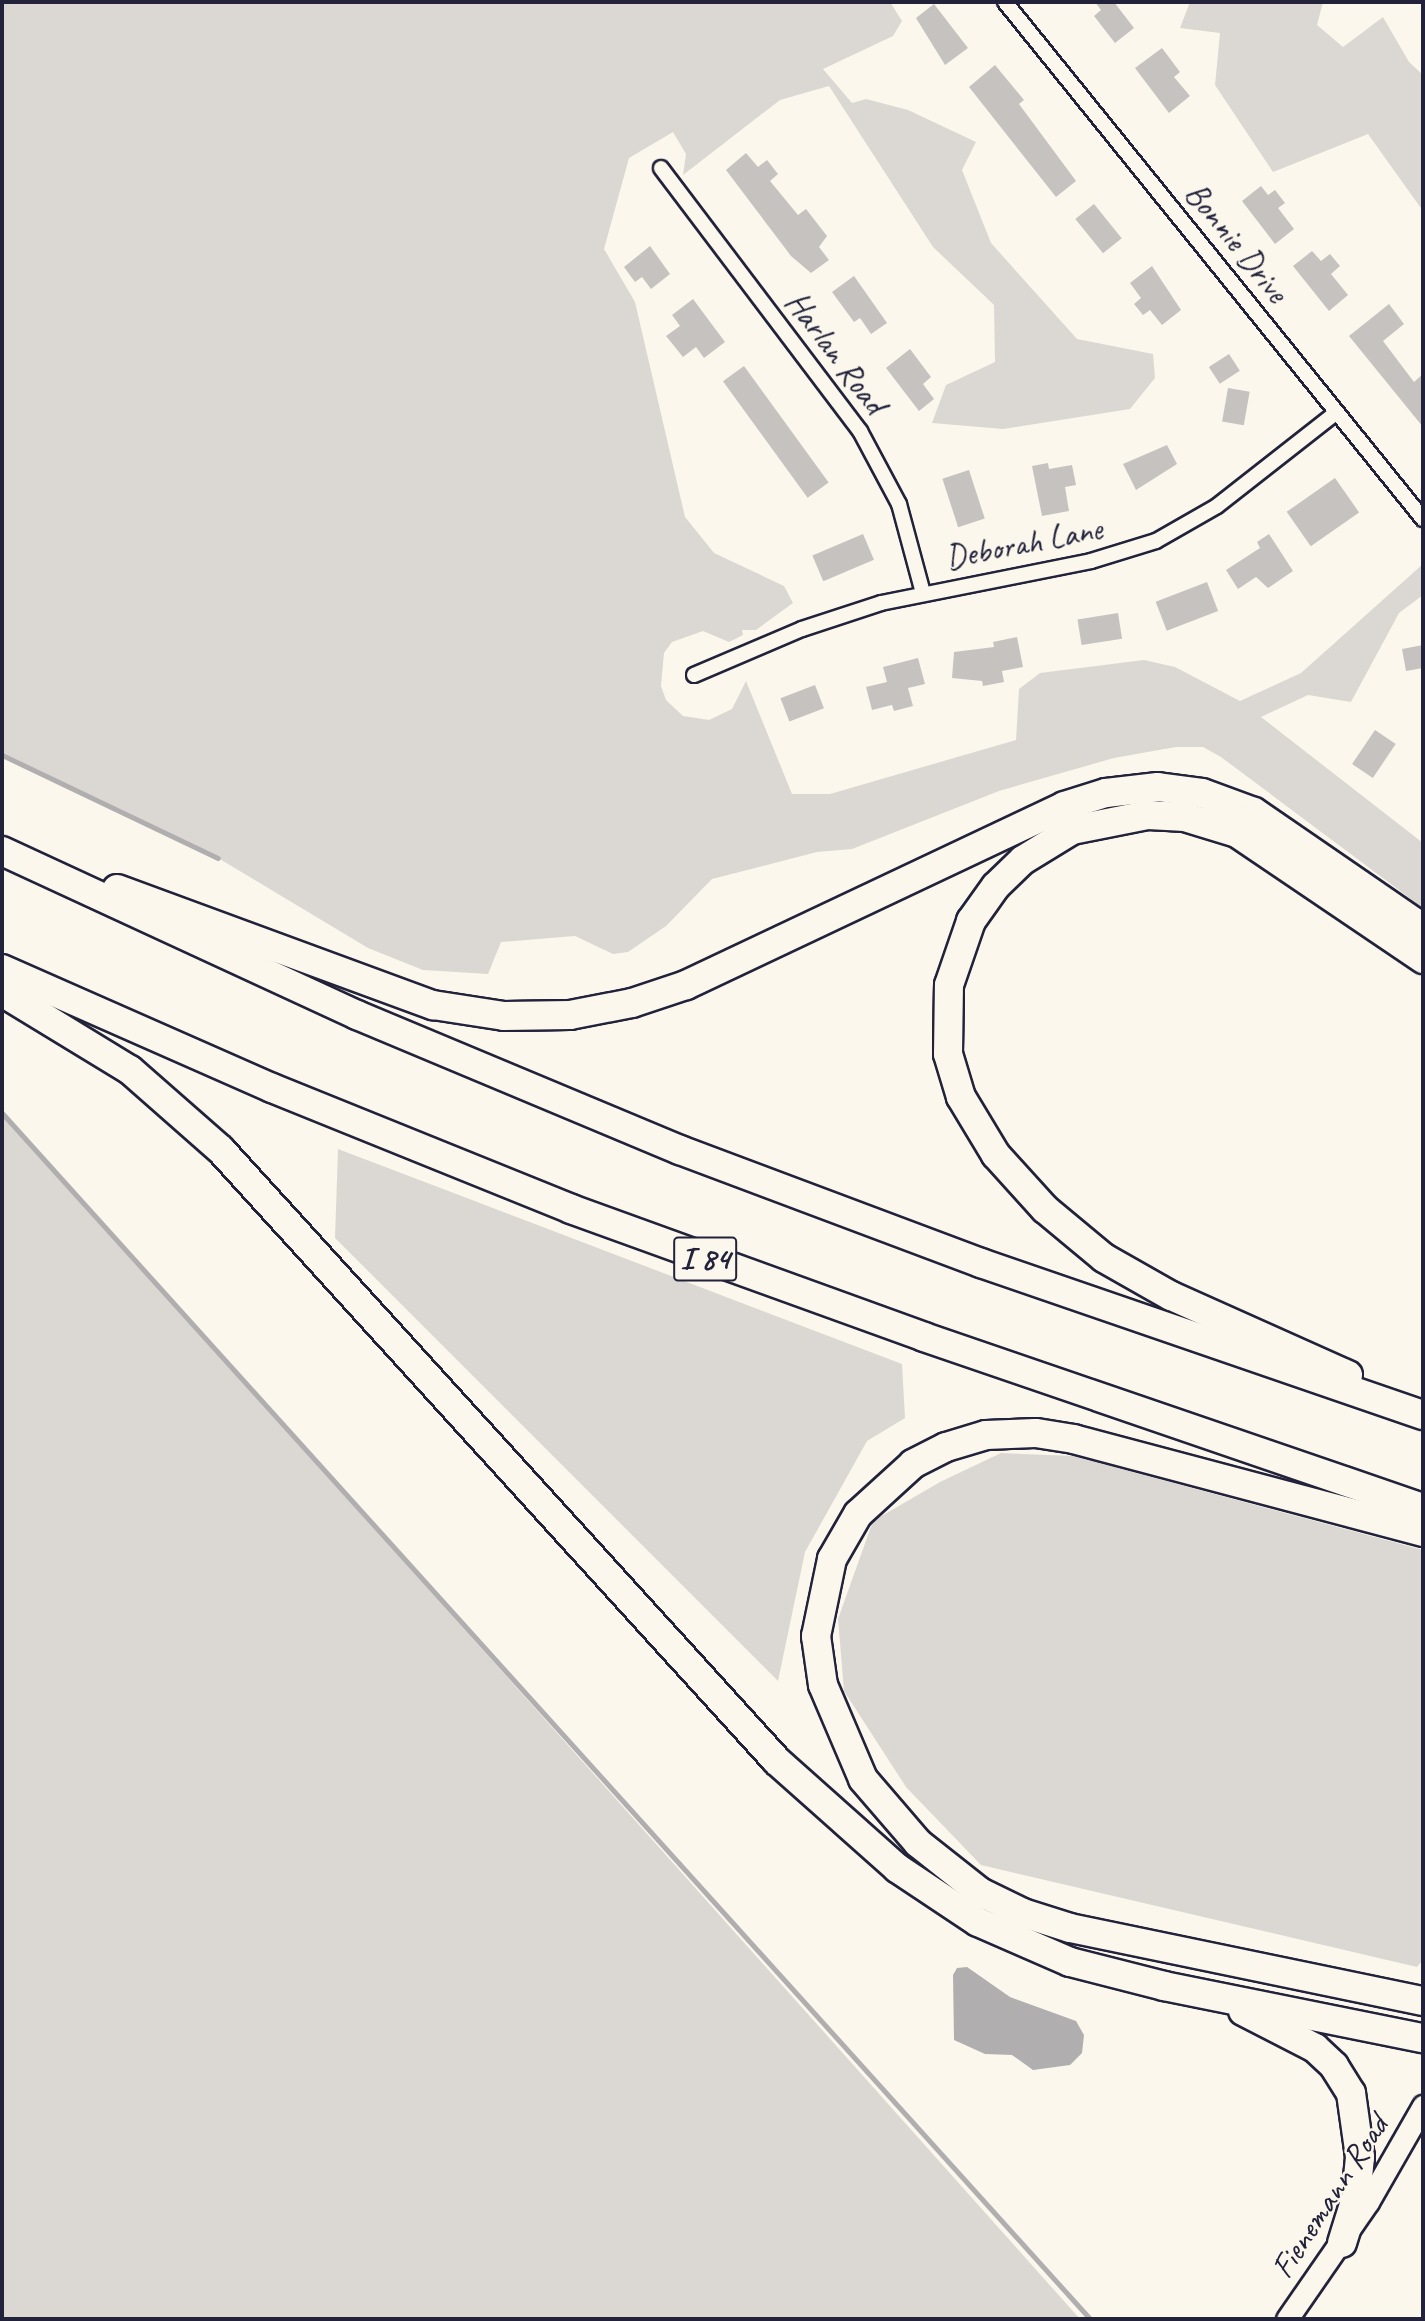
<!DOCTYPE html>
<html>
<head>
<meta charset="utf-8">
<style>
  body { margin:0 }
  #map { position:relative; width:1425px; height:2321px; overflow:hidden; background:#fbf7ec; font-family:Caveat,sans-serif }
  div>[style] { position:absolute }
  .green>* { inset:0; background:#dbd8d3 }
  .water>* { inset:0; background:#b1aeb0 }
  .stream>* { height:5px; margin:-2.5px; padding:0 2.5px; transform-origin:2.5px; border-radius:2.5px; background:#b1aeb0 }
  .building>* { inset:0; background:#c6c2c0; transform-origin:0 0 }
  .roads { filter:drop-shadow(2px 0 #22223b) drop-shadow(-2px 0 #22223b) drop-shadow(0 2px #22223b) drop-shadow(0 -2px #22223b) }
  .street>* { height:14px; margin:-7px; padding:0 7px; transform-origin:7px; border-radius:7px; background:#fbf7ec }
  .secondary>* { height:21px; margin:-10.5px; padding:0 10.5px; transform-origin:10.5px; border-radius:10.5px; background:#fbf7ec }
  .highway>* { height:28px; margin:-14px; padding:0 14px; transform-origin:14px; border-radius:14px; background:#fbf7ec }
  span { translate:-50% -50%; white-space:nowrap; text-align:center; line-height:1.15; -webkit-text-stroke:5px #fbf7ec; paint-order:stroke }
  .shield-label span { padding:2px 5px; background:#fbf7ec; border:2px solid; border-radius:5px; -webkit-text-stroke-width:0 }
  .shield-label { font-size:32px; color:#22223b; font-weight:700 }
  .street-label { font-size:33px; color:#22223b }
  .frame { position:absolute; inset:0; border:4px solid #22223b; pointer-events:none }
</style>
</head>
<body>
<div id="map">
  <div class="green">
    <i style="clip-path:polygon(2px 2px,890px 2px,902px 21px,893px 36px,823px 69px,852px 103px,866px 99px,908px 110px,976px 142px,962px 170px,991px 243px,1077px 339px,1153px 354px,1155px 378px,1130px 409px,1003px 429px,932px 423px,946px 385px,995px 362px,994px 305px,933px 247px,829px 86px,780px 100px,683px 175px,686px 154px,673px 132px,629px 158px,604px 249px,635px 302px,685px 517px,714px 553px,784px 586px,793px 603px,756px 630px,742px 630px,743px 635px,729px 642px,703px 631px,672px 642px,664px 653px,661px 686px,666px 700px,683px 716px,709px 720px,732px 709px,746px 681px,792px 794px,830px 794px,1016px 740px,1019px 689px,1040px 673px,1144px 660px,1175px 667px,1240px 701px,1301px 673px,1423px 564px,1423px 595px,1399px 613px,1351px 702px,1308px 695px,1261px 717px,1423px 843px,1423px 908px,1221px 757px,1203px 747px,1176px 747px,1114px 758px,999px 791px,852px 849px,817px 852px,712px 879px,666px 926px,628px 952px,613px 954px,575px 936px,501px 942px,488px 974px,423px 970px,368px 948px,218px 858px,2px 755px)"></i>
    <i style="clip-path:polygon(1190px 2px,1323px 2px,1317px 25px,1343px 47px,1383px 17px,1409px 62px,1423px 75px,1423px 211px,1368px 134px,1273px 172px,1215px 85px,1220px 33px,1180px 28px)"></i>
    <i style="clip-path:polygon(2px 1111px,1080px 2319px,2px 2319px)"></i>
    <i style="clip-path:polygon(338px 1149px,902px 1364px,905px 1418px,867px 1441px,805px 1552px,778px 1681px,335px 1238px)"></i>
    <i style="clip-path:polygon(1001px 1453px,1073px 1456px,1423px 1550px,1423px 1960px,1417px 1967px,981px 1865px,906px 1787px,844px 1691px,838px 1619px,873px 1521px,940px 1482px)"></i>
  </div>
  <div class="water">
    <i style="clip-path:polygon(967px 1967px,1010px 1997px,1076px 2021px,1084px 2035px,1082px 2053px,1070px 2065px,1033px 2070px,1012px 2055px,985px 2054px,954px 2040px,953px 1975px,957px 1968px)"></i>
  </div>
  <div class="stream">
    <i style="left:2px;top:755px;width:239px;rotate:25.5deg"></i>
    <i style="left:2px;top:1113px;width:1624px;rotate:47.94deg"></i>
  </div>
  <div class="building">
    <i style="clip-path:polygon(1095px 2px,1114px 2px,1134px 28px,1115px 43px,1094px 16px,1101px 10px)"></i>
    <i style="clip-path:polygon(934px 4px,968px 48px,945px 65px,916px 18px)"></i>
    <i style="clip-path:polygon(1162px 48px,1180px 72px,1174px 77px,1190px 96px,1169px 113px,1135px 68px)"></i>
    <i style="clip-path:polygon(995px 65px,1024px 100px,1019px 104px,1076px 181px,1056px 197px,969px 87px)"></i>
    <i style="clip-path:polygon(746px 153px,758px 167px,767px 160px,778px 174px,770px 181px,798px 215px,806px 209px,827px 236px,819px 247px,829px 260px,811px 273px,791px 256px,726px 170px)"></i>
    <i style="clip-path:polygon(1261px 186px,1268px 195px,1275px 190px,1285px 203px,1278px 208px,1294px 229px,1275px 244px,1242px 201px)"></i>
    <i style="left:1094px;top:204px;width:44px;height:24px;rotate:51deg"></i>
    <i style="clip-path:polygon(650px 246px,670px 274px,651px 289px,642px 277px,635px 282px,624px 267px)"></i>
    <i style="clip-path:polygon(1312px 251px,1321px 261px,1330px 254px,1340px 266px,1331px 274px,1348px 295px,1329px 311px,1293px 266px)"></i>
    <i style="clip-path:polygon(1152px 266px,1181px 310px,1162px 325px,1150px 310px,1143px 315px,1134px 304px,1141px 298px,1130px 283px)"></i>
    <i style="clip-path:polygon(854px 276px,887px 323px,871px 334px,860px 318px,854px 322px,832px 292px)"></i>
    <i style="clip-path:polygon(693px 299px,725px 342px,704px 358px,696px 347px,683px 357px,666px 336px,680px 326px,672px 315px)"></i>
    <i style="clip-path:polygon(1389px 304px,1404px 324px,1383px 341px,1414px 382px,1423px 374px,1423px 427px,1349px 336px)"></i>
    <i style="clip-path:polygon(910px 349px,931px 377px,923px 384px,934px 399px,919px 411px,886px 368px)"></i>
    <i style="left:1229px;top:354px;width:20px;height:24px;rotate:57deg"></i>
    <i style="left:744px;top:366px;width:144px;height:26px;rotate:54deg"></i>
    <i style="left:1228px;top:388px;width:22px;height:34px;rotate:10deg"></i>
    <i style="clip-path:polygon(1167px 445px,1177px 464px,1136px 490px,1123px 464px)"></i>
    <i style="clip-path:polygon(1048px 463px,1049px 469px,1072px 465px,1076px 485px,1065px 487px,1069px 511px,1042px 516px,1032px 466px)"></i>
    <i style="left:969px;top:470px;width:51px;height:28px;rotate:72deg"></i>
    <i style="left:1335px;top:478px;width:42px;height:59px;rotate:55deg"></i>
    <i style="left:863px;top:534px;width:28px;height:55px;rotate:67deg"></i>
    <i style="clip-path:polygon(1269px 534px,1293px 571px,1268px 588px,1256px 577px,1238px 589px,1226px 570px,1260px 548px,1257px 542px)"></i>
    <i style="left:1207px;top:582px;width:31px;height:55px;rotate:69deg"></i>
    <i style="left:1118px;top:613px;width:26px;height:41px;rotate:81deg"></i>
    <i style="clip-path:polygon(1017px 637px,1023px 667px,1002px 671px,1004px 682px,983px 686px,982px 681px,952px 678px,954px 652px,994px 647px,993px 642px)"></i>
    <i style="clip-path:polygon(1423px 645px,1423px 668px,1406px 671px,1402px 649px)"></i>
    <i style="clip-path:polygon(918px 658px,925px 684px,908px 688px,913px 706px,894px 711px,892px 705px,872px 710px,866px 687px,887px 682px,883px 667px)"></i>
    <i style="left:815px;top:685px;width:25px;height:37px;rotate:69deg"></i>
    <i style="left:1375px;top:730px;width:25px;height:41px;rotate:34deg"></i>
  </div>
  <div class="roads">
    <div class="street">
      <i style="left:1005px;top:2px;width:665px;rotate:51.04deg"></i>
      <i style="left:661px;top:168px;width:330px;rotate:52.9deg"></i>
      <i style="left:860px;top:431px;width:83px;rotate:61.9deg"></i>
      <i style="left:899px;top:504px;width:92px;rotate:74.9deg"></i>
      <i style="left:694px;top:675px;width:117px;rotate:-23.1deg"></i>
      <i style="left:802px;top:629px;width:83px;rotate:-18.2deg"></i>
      <i style="left:881px;top:603px;width:214px;rotate:-11.3deg"></i>
      <i style="left:1091px;top:561px;width:68px;rotate:-17.1deg"></i>
      <i style="left:1156px;top:541px;width:70px;rotate:-29.8deg"></i>
      <i style="left:1217px;top:506px;width:152px;rotate:-38.1deg"></i>
    </div>
    <div class="secondary">
      <i style="left:1287px;top:2319px;width:142px;rotate:-55.3deg"></i>
      <i style="left:1368px;top:2202px;width:111px;rotate:-60.2deg"></i>
    </div>
    <div class="highway">
      <i style="left:2px;top:851px;width:391px;rotate:24.8deg"></i>
      <i style="left:357px;top:1015px;width:350px;rotate:22.7deg"></i>
      <i style="left:680px;top:1150px;width:322px;rotate:20.6deg"></i>
      <i style="left:981px;top:1263px;width:467px;rotate:19deg"></i>
      <i style="left:117px;top:889px;width:337px;rotate:20.2deg"></i>
      <i style="left:433px;top:1005px;width:72px;rotate:8.8deg"></i>
      <i style="left:504px;top:1016px;width:66px;rotate:-0.9deg"></i>
      <i style="left:570px;top:1015px;width:63px;rotate:-11deg"></i>
      <i style="left:632px;top:1003px;width:57px;rotate:-18.4deg"></i>
      <i style="left:686px;top:985px;width:418px;rotate:-25.3deg"></i>
      <i style="left:1064px;top:806px;width:44px;rotate:-17.2deg"></i>
      <i style="left:1106px;top:793px;width:52px;rotate:-6.6deg"></i>
      <i style="left:1158px;top:787px;width:44px;rotate:7.8deg"></i>
      <i style="left:1202px;top:793px;width:55px;rotate:20.1deg"></i>
      <i style="left:1254px;top:812px;width:205px;rotate:34.5deg"></i>
      <i style="left:2px;top:969px;width:295px;rotate:23.8deg"></i>
      <i style="left:272px;top:1088px;width:323px;rotate:22deg"></i>
      <i style="left:571px;top:1209px;width:375px;rotate:19.9deg"></i>
      <i style="left:924px;top:1337px;width:527px;rotate:18.92deg"></i>
      <i style="left:2px;top:992px;width:150px;rotate:31.4deg"></i>
      <i style="left:130px;top:1070px;width:121px;rotate:41.3deg"></i>
      <i style="left:221px;top:1150px;width:826px;rotate:47.7deg"></i>
      <i style="left:777px;top:1761px;width:161px;rotate:41.7deg"></i>
      <i style="left:897px;top:1868px;width:97px;rotate:33.7deg"></i>
      <i style="left:978px;top:1922px;width:100px;rotate:23.5deg"></i>
      <i style="left:1070px;top:1962px;width:97px;rotate:14.3deg"></i>
      <i style="left:1164px;top:1986px;width:264px;rotate:11.4deg"></i>
      <i style="left:1348px;top:1375px;width:194px;rotate:-155.9deg"></i>
      <i style="left:1171px;top:1296px;width:77px;rotate:-150.4deg"></i>
      <i style="left:1104px;top:1258px;width:77px;rotate:-140.3deg"></i>
      <i style="left:1045px;top:1209px;width:73px;rotate:-132.2deg"></i>
      <i style="left:996px;top:1155px;width:68px;rotate:-121.1deg"></i>
      <i style="left:961px;top:1097px;width:45px;rotate:-106.8deg"></i>
      <i style="left:948px;top:1054px;width:69px;rotate:-89.2deg"></i>
      <i style="left:949px;top:985px;width:68px;rotate:-71deg"></i>
      <i style="left:971px;top:921px;width:43px;rotate:-54.5deg"></i>
      <i style="left:996px;top:886px;width:37px;rotate:-44deg"></i>
      <i style="left:1023px;top:860px;width:57px;rotate:-31.5deg"></i>
      <i style="left:1072px;top:830px;width:77px;rotate:-11.2deg"></i>
      <i style="left:1148px;top:815px;width:37px;rotate:3deg"></i>
      <i style="left:1185px;top:817px;width:54px;rotate:17.1deg"></i>
      <i style="left:1237px;top:833px;width:225px;rotate:34.1deg"></i>
      <i style="left:1423px;top:1532px;width:361px;rotate:-165.1deg"></i>
      <i style="left:1074px;top:1439px;width:39px;rotate:-171deg"></i>
      <i style="left:1035px;top:1433px;width:49px;rotate:177.7deg"></i>
      <i style="left:986px;top:1435px;width:42px;rotate:163.3deg"></i>
      <i style="left:946px;top:1447px;width:37px;rotate:153deg"></i>
      <i style="left:913px;top:1464px;width:74px;rotate:137.7deg"></i>
      <i style="left:858px;top:1514px;width:52px;rotate:120deg"></i>
      <i style="left:832px;top:1559px;width:79px;rotate:101.7deg"></i>
      <i style="left:816px;top:1636px;width:49px;rotate:81.9deg"></i>
      <i style="left:823px;top:1685px;width:102px;rotate:66.9deg"></i>
      <i style="left:863px;top:1779px;width:84px;rotate:49.3deg"></i>
      <i style="left:918px;top:1843px;width:79px;rotate:38.3deg"></i>
      <i style="left:980px;top:1892px;width:48px;rotate:26deg"></i>
      <i style="left:1023px;top:1913px;width:49px;rotate:17.7deg"></i>
      <i style="left:1070px;top:1928px;width:360px;rotate:11.7deg"></i>
      <i style="left:1243px;top:2011px;width:81px;rotate:27.2deg"></i>
      <i style="left:1315px;top:2048px;width:26px;rotate:43deg"></i>
      <i style="left:1334px;top:2066px;width:32px;rotate:58deg"></i>
      <i style="left:1351px;top:2093px;width:65px;rotate:82deg"></i>
      <i style="left:1360px;top:2157px;width:41px;rotate:95.6deg"></i>
      <i style="left:1356px;top:2198px;width:47px;rotate:107.3deg"></i>
    </div>
  </div>
  <div class="shield-label">
    <span style="left:705px;top:1259px">I 84</span>
  </div>
  <div class="street-label">
    <span style="left:1236px;top:243px;rotate:51deg">Bonnie Drive</span>
    <span style="left:835px;top:353px;rotate:53deg">Harlan Road</span>
    <span style="left:1024px;top:544px;rotate:-11deg">Deborah Lane</span>
    <span style="left:1330px;top:2197px;rotate:-57deg">Fienemann Road</span>
  </div>
  <div class="frame"></div>
</div>
</body>
</html>
